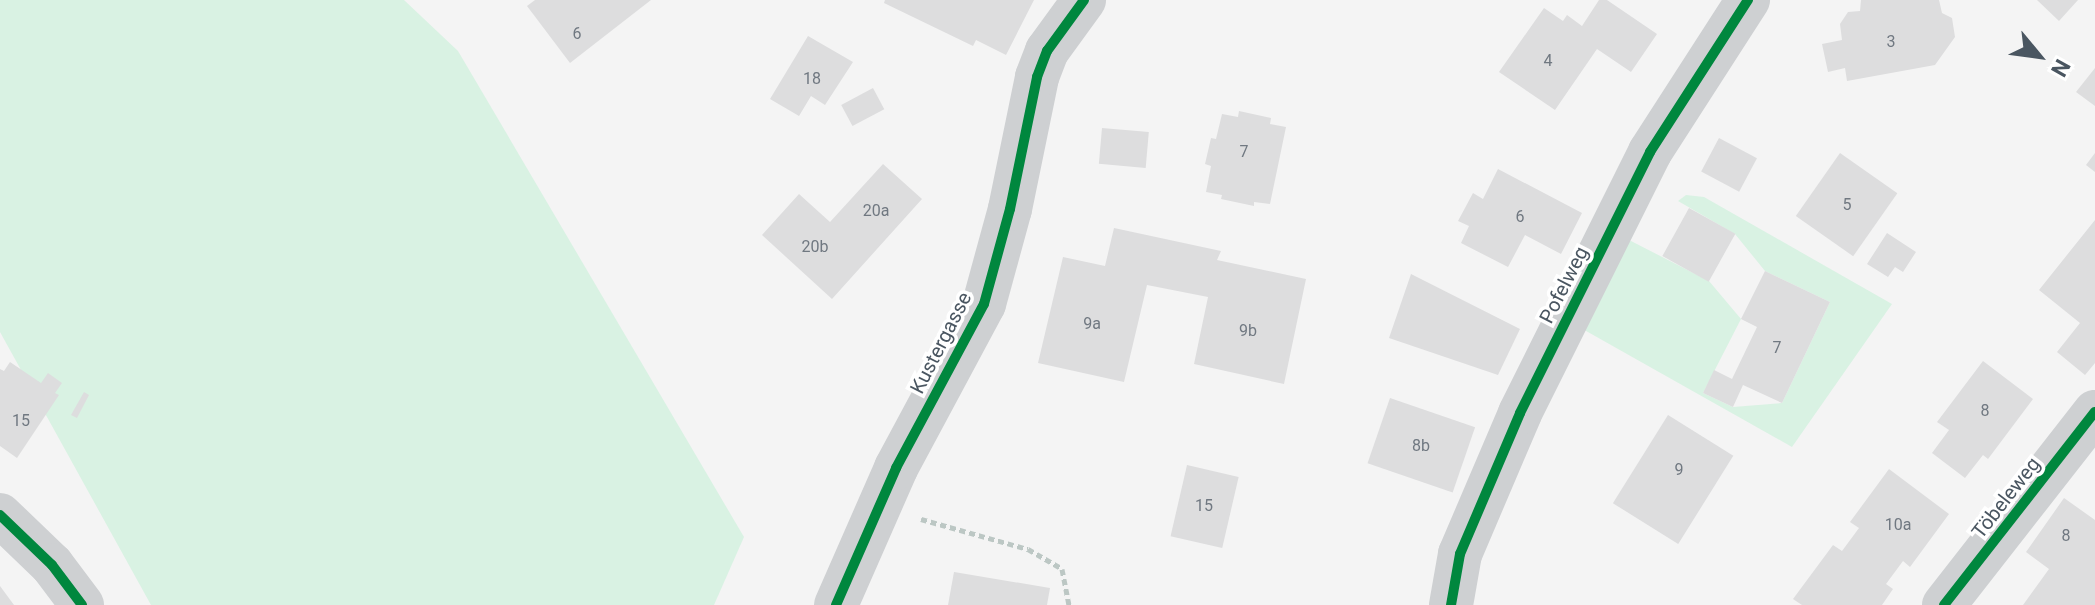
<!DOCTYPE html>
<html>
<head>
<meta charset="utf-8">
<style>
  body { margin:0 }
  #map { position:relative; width:2095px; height:605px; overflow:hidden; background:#f4f4f4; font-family:Roboto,sans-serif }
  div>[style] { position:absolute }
  .green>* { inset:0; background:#d9f2e3 }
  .building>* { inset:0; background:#ddddde; transform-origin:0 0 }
  .path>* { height:5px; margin-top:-2.5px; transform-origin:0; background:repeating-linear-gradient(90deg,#bcc7c4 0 6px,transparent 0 10px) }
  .street>* { height:44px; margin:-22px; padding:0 22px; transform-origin:22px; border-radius:22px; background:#ced0d2 }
  .cycleway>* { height:10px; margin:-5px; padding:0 5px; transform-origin:5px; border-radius:5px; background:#00873e }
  span { translate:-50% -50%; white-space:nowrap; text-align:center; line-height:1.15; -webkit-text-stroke:7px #fff; paint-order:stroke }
  .number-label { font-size:16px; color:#707881 }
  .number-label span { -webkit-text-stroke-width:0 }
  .street-label { font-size:20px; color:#4a5661 }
  .north { position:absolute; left:1999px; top:16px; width:80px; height:80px; -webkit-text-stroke:6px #fff; paint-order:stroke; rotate:119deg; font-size:22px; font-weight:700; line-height:32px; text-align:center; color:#4a5661 }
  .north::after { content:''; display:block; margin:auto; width:28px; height:36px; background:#4a5661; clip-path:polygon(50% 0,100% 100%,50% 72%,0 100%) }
</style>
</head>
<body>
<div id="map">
  <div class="green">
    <i style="clip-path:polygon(0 0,404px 0,458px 51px,744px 537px,714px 605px,151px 605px,0 332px)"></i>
    <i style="clip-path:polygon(1686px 195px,1704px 197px,1892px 304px,1792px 447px,1579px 327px,1623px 243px,1631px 241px,1709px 281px,1741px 319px,1703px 393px,1733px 407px,1782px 403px,1830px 302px,1765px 271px,1735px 234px,1678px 201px)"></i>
  </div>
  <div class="building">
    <i style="clip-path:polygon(535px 0,651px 0,570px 63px,527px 6px)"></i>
    <i style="clip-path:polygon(885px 0,1034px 0,1006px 55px,976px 40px,973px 46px,884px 3px)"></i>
    <i style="clip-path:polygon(1599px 0,1607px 0,1657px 34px,1631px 72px,1597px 49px,1555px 110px,1499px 72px,1544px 8px,1563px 21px,1567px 15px,1582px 26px)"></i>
    <i style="clip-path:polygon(1861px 0,1939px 0,1942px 13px,1952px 18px,1955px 37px,1935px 65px,1847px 81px,1845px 68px,1828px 72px,1822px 44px,1842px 40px,1840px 24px,1848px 12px,1860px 11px)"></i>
    <i style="clip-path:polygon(2037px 0,2078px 0,2059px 21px)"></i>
    <i style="clip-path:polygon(808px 36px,853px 62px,825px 105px,811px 96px,799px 116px,770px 99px)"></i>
    <i style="clip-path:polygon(2095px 68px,2095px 106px,2076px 92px)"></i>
    <i style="left:873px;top:88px;width:24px;height:36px;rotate:62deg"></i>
    <i style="clip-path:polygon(1239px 111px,1271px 118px,1270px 124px,1286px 127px,1270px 204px,1254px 202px,1254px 206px,1221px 199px,1222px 195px,1206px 192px,1211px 166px,1205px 164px,1211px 138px,1216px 139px,1222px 114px,1238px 117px)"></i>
    <i style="left:1102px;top:128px;width:47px;height:36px;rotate:5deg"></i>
    <i style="left:1719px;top:138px;width:43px;height:38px;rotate:28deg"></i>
    <i style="left:1840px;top:153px;width:70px;height:77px;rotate:35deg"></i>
    <i style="clip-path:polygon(2095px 153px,2095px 172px,2086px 165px)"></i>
    <i style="clip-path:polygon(883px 164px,922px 199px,832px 299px,762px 235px,799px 194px,830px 222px)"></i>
    <i style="clip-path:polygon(1498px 169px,1582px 213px,1561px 254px,1525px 235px,1508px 267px,1461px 243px,1469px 226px,1458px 221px,1473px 193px,1483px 199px)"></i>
    <i style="left:1689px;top:208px;width:53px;height:55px;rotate:29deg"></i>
    <i style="clip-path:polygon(2095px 220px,2095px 363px,2085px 375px,2057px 352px,2080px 323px,2039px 290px)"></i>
    <i style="clip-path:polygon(1114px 228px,1221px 251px,1217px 260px,1306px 279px,1284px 384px,1194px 364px,1208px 297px,1147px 285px,1124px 382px,1038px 363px,1063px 257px,1105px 266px)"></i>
    <i style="clip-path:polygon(1887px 233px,1916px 252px,1903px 272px,1895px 267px,1888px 277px,1867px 264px)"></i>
    <i style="clip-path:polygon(1765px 271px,1830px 302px,1782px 403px,1743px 385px,1733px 407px,1703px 393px,1714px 370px,1732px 379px,1757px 327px,1741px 319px)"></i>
    <i style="clip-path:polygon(1411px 274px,1520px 329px,1498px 375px,1389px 338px)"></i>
    <i style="clip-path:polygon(1983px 361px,2033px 399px,1988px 459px,1983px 455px,1965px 478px,1932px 453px,1949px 430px,1937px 422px)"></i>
    <i style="clip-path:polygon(10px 362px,41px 383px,48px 373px,62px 383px,55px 393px,59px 395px,17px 458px,0 446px,0 369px,4px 371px)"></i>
    <i style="clip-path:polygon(84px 392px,89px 395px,77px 418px,71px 415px)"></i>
    <i style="left:1390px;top:398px;width:90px;height:69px;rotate:19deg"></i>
    <i style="left:1668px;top:415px;width:77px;height:104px;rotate:32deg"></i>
    <i style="left:1187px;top:465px;width:53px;height:73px;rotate:13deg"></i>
    <i style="clip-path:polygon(1889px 469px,1949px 514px,1910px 567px,1903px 561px,1886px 584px,1893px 589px,1882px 605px,1802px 605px,1793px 599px,1833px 545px,1842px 551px,1859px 528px,1850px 522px)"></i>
    <i style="clip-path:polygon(2064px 498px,2095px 520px,2095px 605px,2023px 605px,2049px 569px,2026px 552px)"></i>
    <i style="clip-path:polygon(954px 572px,1050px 588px,1047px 605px,948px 605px)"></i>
    <i style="clip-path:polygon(0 586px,14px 605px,0 605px)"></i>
  </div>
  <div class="path">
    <i style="left:921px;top:519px;width:111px;rotate:15.7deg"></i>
    <i style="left:1028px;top:549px;width:39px;rotate:30deg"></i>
    <i style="left:1062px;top:569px;width:37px;rotate:79deg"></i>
  </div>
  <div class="street">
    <i style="left:0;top:515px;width:72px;rotate:43.9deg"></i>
    <i style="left:52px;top:565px;width:50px;rotate:53.1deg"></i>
    <i style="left:836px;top:605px;width:150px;rotate:-66.3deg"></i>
    <i style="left:896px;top:468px;width:186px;rotate:-61.8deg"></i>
    <i style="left:984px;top:304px;width:98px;rotate:-74.7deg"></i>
    <i style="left:1010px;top:209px;width:135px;rotate:-78.4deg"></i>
    <i style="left:1037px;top:77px;width:28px;rotate:-69deg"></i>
    <i style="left:1047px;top:51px;width:63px;rotate:-54deg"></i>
    <i style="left:1451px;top:605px;width:52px;rotate:-80deg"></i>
    <i style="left:1460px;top:554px;width:153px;rotate:-66.9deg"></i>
    <i style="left:1520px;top:413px;width:292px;rotate:-63.5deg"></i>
    <i style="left:1650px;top:152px;width:181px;rotate:-57.2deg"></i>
    <i style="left:1944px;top:605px;width:245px;rotate:-52deg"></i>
  </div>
  <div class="cycleway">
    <i style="left:0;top:515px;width:72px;rotate:43.9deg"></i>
    <i style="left:52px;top:565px;width:50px;rotate:53.1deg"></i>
    <i style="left:836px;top:605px;width:150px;rotate:-66.3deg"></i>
    <i style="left:896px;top:468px;width:186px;rotate:-61.8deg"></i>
    <i style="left:984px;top:304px;width:98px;rotate:-74.7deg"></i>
    <i style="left:1010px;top:209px;width:135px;rotate:-78.4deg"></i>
    <i style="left:1037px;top:77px;width:28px;rotate:-69deg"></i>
    <i style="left:1047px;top:51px;width:63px;rotate:-54deg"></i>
    <i style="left:1451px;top:605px;width:52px;rotate:-80deg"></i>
    <i style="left:1460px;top:554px;width:153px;rotate:-66.9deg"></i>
    <i style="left:1520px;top:413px;width:292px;rotate:-63.5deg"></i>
    <i style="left:1650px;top:152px;width:181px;rotate:-57.2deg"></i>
    <i style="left:1944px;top:605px;width:245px;rotate:-52deg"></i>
  </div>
  <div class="number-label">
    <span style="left:577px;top:34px">6</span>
    <span style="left:1891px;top:42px">3</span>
    <span style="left:1548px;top:61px">4</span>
    <span style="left:812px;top:79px">18</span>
    <span style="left:1244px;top:152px">7</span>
    <span style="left:1847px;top:205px">5</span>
    <span style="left:876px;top:211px">20a</span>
    <span style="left:1520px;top:217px">6</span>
    <span style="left:815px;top:247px">20b</span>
    <span style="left:1092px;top:324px">9a</span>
    <span style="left:1248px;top:331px">9b</span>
    <span style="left:1777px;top:348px">7</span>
    <span style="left:1985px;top:411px">8</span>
    <span style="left:21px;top:421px">15</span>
    <span style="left:1421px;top:446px">8b</span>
    <span style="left:1679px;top:470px">9</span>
    <span style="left:1204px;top:506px">15</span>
    <span style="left:1898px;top:525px">10a</span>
    <span style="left:2066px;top:536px">8</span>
  </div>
  <div class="street-label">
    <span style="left:1564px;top:285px;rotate:-63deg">Pofelweg</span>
    <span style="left:941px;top:343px;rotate:-63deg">Kustergasse</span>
    <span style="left:2006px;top:498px;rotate:-52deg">Töbeleweg</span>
  </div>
  <div class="north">N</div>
</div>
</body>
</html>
